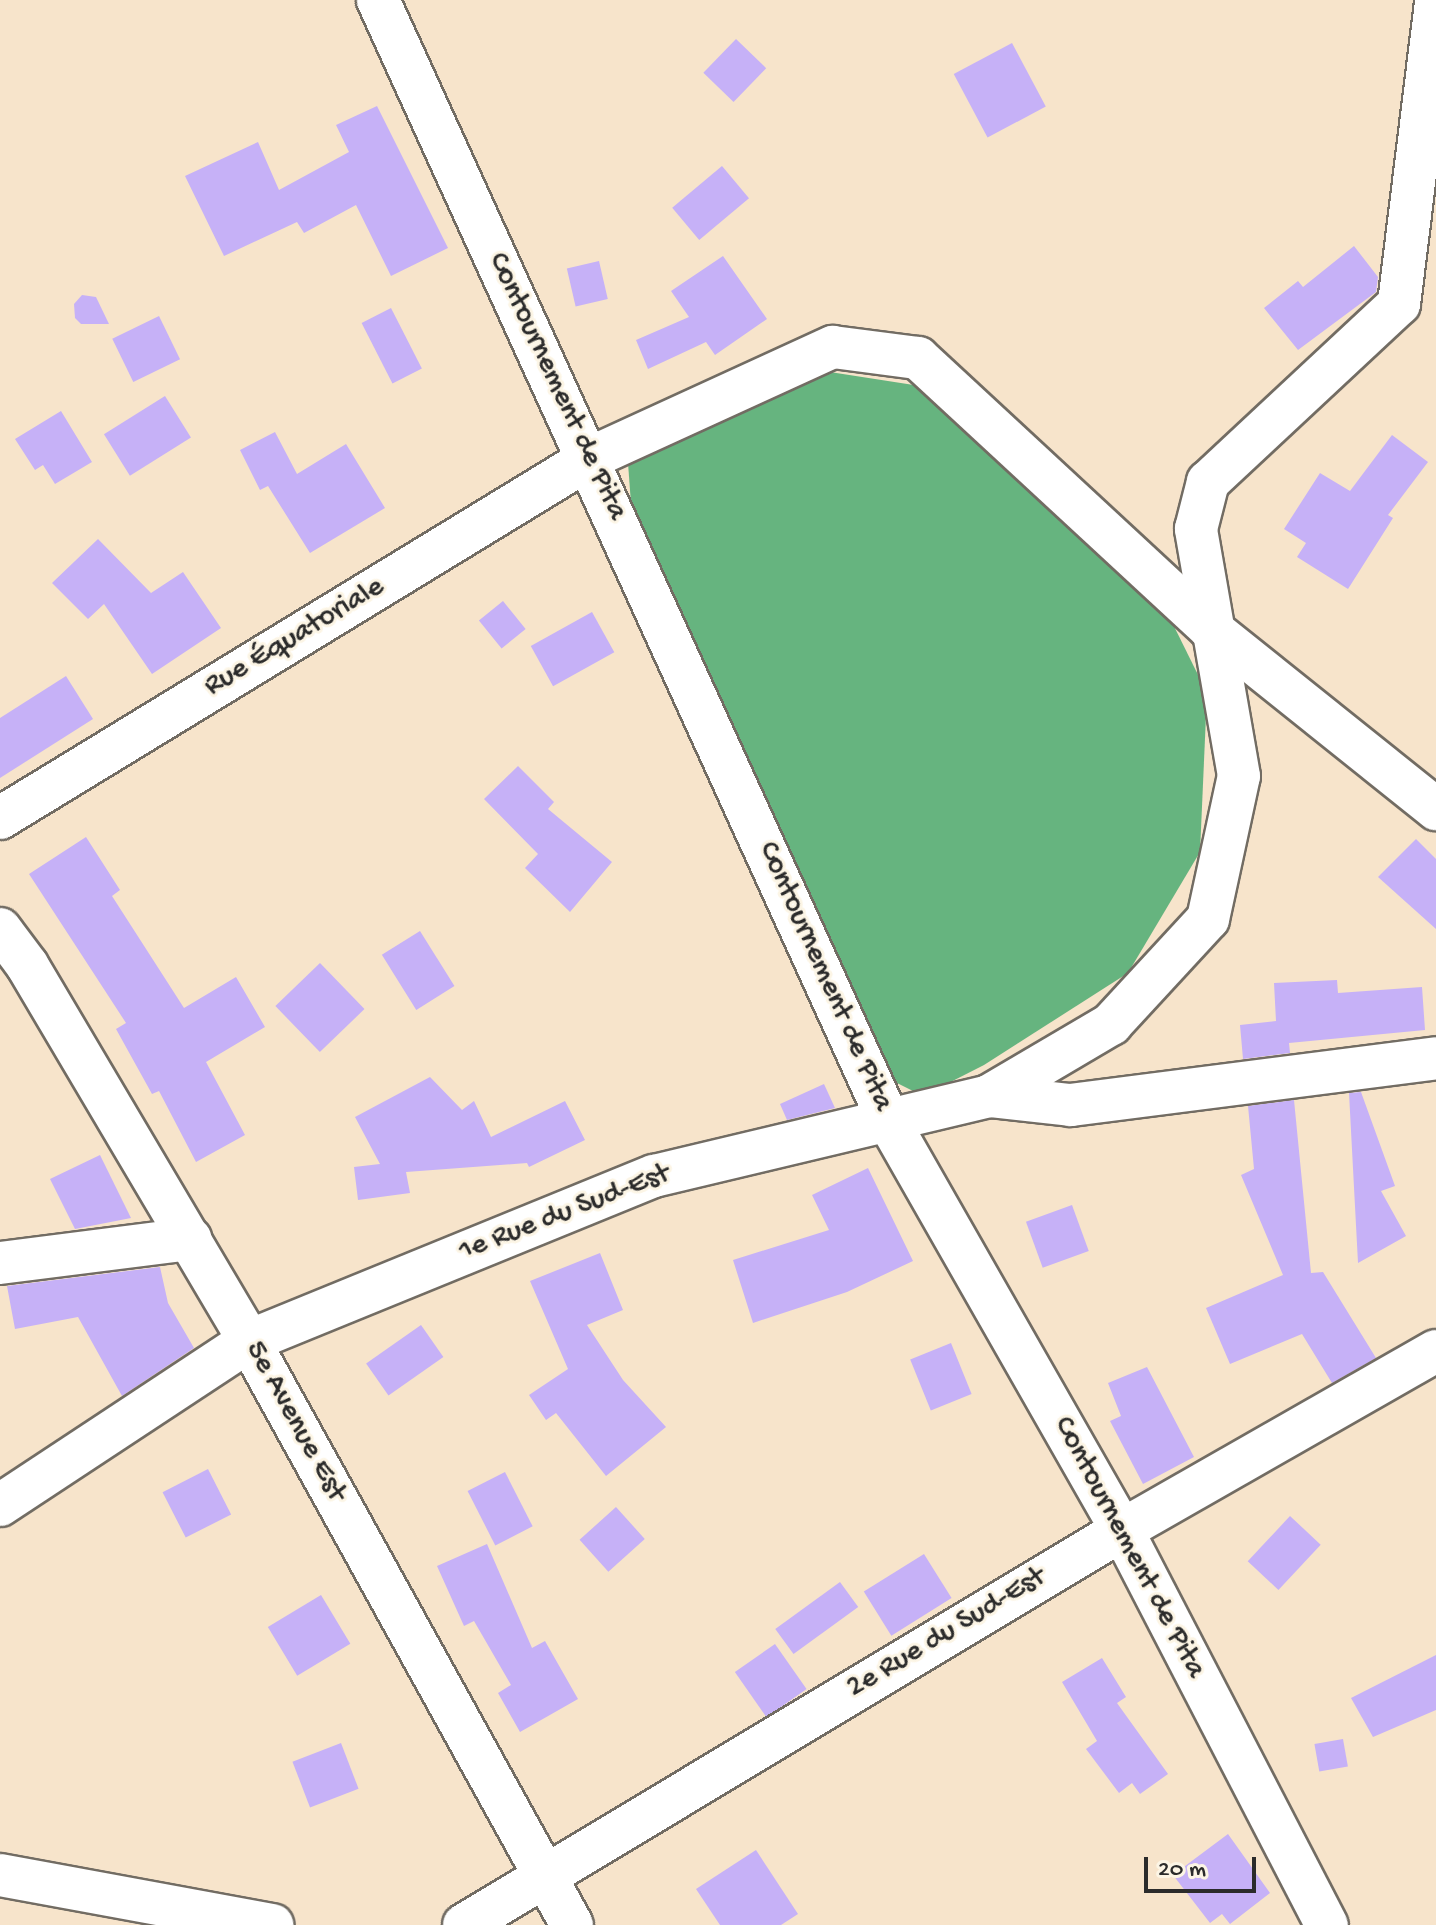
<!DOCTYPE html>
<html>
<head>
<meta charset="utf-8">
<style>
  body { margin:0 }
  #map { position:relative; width:1436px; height:1925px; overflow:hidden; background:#f7e4cb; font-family:"Gochi Hand",sans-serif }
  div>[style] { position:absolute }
  .forest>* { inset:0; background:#66b47f }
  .building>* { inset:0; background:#c6b1f7; transform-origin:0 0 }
  .roads { filter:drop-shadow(2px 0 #726c63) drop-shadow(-2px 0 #726c63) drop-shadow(0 2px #726c63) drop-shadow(0 -2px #726c63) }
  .minor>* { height:42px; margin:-21px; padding:0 21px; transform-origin:21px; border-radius:21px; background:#fff }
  span { translate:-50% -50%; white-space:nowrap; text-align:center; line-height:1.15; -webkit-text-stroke:6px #fcf5e5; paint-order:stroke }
  .street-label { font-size:30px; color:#2b2b2b }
  .scale { position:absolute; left:1144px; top:1857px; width:112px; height:36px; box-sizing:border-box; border:4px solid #2b2b2b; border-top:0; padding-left:10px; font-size:24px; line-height:28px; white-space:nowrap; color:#2b2b2b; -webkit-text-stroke:6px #fcf5e5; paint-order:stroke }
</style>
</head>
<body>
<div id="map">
  <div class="forest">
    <i style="clip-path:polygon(817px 370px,933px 388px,1161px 600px,1207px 693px,1200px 852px,1128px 973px,984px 1065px,923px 1096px,887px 1078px,632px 517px,628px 463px)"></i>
  </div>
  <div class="building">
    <i style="left:736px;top:39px;width:42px;height:47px;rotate:44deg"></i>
    <i style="left:1012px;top:43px;width:72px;height:66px;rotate:62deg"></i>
    <i style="clip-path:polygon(377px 106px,448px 248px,391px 276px,356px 205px,304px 233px,297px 222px,224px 256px,185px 176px,258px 142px,279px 190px,349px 152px,336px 125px)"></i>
    <i style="left:722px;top:166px;width:42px;height:65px;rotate:50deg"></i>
    <i style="clip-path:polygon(1354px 246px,1378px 277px,1376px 292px,1298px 350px,1264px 308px,1298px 281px,1303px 287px)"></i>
    <i style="clip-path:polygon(723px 256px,767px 319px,715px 355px,706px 342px,648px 369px,636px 340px,689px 317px,671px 291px)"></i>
    <i style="left:599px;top:261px;width:39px;height:33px;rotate:77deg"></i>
    <i style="clip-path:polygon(82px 295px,96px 297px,109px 324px,81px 324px,75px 318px,74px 304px)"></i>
    <i style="left:391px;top:308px;width:68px;height:33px;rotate:63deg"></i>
    <i style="left:159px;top:316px;width:48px;height:52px;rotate:64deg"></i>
    <i style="left:165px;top:396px;width:49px;height:72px;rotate:58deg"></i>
    <i style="clip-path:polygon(61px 411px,92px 462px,55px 484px,43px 465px,35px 470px,15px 439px)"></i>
    <i style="clip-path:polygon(275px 432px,297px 474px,346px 444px,385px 508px,310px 553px,268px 486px,260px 490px,240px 450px)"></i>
    <i style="clip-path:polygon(1392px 435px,1428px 462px,1388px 515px,1393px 518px,1348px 589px,1297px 557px,1306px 543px,1284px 529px,1320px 473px,1350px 491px)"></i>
    <i style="clip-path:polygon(98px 539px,151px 593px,183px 572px,221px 628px,152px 674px,104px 604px,88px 619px,52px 583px)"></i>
    <i style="left:503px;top:601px;width:36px;height:31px;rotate:51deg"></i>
    <i style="left:592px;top:612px;width:46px;height:70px;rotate:61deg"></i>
    <i style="clip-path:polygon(66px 676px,93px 719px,0 778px,0 718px)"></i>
    <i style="clip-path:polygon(518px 766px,554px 802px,548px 809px,612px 862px,570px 912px,525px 868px,538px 854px,484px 799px)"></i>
    <i style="clip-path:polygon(86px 837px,120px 890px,112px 896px,184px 1008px,236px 977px,265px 1027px,206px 1062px,245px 1135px,196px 1162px,159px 1091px,152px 1094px,116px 1029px,126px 1023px,29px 874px)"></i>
    <i style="clip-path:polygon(1416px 839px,1436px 859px,1436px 929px,1378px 877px)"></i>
    <i style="left:420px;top:931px;width:65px;height:45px;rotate:58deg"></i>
    <i style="left:320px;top:963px;width:64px;height:62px;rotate:46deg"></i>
    <i style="clip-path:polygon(1337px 980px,1338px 993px,1422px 987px,1425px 1030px,1289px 1043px,1290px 1053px,1243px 1059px,1240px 1025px,1276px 1021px,1274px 983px)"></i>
    <i style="clip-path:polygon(430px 1077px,462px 1110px,474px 1101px,491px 1137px,565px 1101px,585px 1140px,529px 1167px,527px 1163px,406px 1172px,410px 1193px,358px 1200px,354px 1167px,380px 1164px,355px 1117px)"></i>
    <i style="clip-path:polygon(824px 1084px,835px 1108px,787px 1120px,780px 1104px)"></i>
    <i style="clip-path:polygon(1361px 1092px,1395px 1186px,1381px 1191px,1406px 1236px,1358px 1263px,1349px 1093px)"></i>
    <i style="clip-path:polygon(1294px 1100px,1311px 1273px,1323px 1272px,1376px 1358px,1332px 1383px,1302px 1334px,1230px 1364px,1206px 1308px,1283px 1275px,1241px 1175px,1254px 1169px,1248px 1106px)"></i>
    <i style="clip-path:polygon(100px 1155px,131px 1218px,75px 1229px,50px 1179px)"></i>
    <i style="clip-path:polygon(868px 1168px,913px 1261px,847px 1292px,753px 1323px,733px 1260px,829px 1230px,812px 1195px)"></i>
    <i style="left:1072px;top:1205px;width:49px;height:49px;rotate:70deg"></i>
    <i style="clip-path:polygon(600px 1253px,623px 1310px,587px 1325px,623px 1380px,666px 1427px,606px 1476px,556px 1413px,546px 1420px,529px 1395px,568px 1369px,530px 1281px)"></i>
    <i style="clip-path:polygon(160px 1267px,168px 1303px,194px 1348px,122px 1396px,78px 1317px,15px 1329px,7px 1286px)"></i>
    <i style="left:421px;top:1325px;width:39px;height:67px;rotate:55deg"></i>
    <i style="left:951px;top:1343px;width:55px;height:44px;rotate:68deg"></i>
    <i style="clip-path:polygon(1147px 1367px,1194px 1457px,1143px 1484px,1110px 1421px,1121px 1416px,1108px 1383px)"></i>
    <i style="left:208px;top:1469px;width:51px;height:51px;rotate:63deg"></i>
    <i style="left:505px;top:1472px;width:61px;height:42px;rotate:63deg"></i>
    <i style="left:616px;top:1507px;width:43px;height:49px;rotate:48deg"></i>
    <i style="left:1290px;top:1516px;width:42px;height:62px;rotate:43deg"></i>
    <i style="clip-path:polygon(487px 1544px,532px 1648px,545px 1641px,578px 1699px,520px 1732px,498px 1693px,511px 1685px,474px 1621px,464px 1626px,437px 1566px)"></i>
    <i style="left:924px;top:1554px;width:52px;height:71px;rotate:58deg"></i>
    <i style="left:840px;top:1582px;width:31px;height:80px;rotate:54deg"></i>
    <i style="left:321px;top:1595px;width:57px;height:62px;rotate:59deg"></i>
    <i style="left:775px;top:1644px;width:55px;height:49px;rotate:55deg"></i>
    <i style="clip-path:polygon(1436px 1655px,1436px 1710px,1373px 1737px,1351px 1698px)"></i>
    <i style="clip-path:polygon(1102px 1658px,1126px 1697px,1117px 1703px,1168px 1774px,1140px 1794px,1132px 1783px,1119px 1793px,1086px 1749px,1097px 1741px,1062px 1682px)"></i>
    <i style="left:1343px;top:1739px;width:28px;height:29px;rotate:80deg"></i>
    <i style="left:341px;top:1743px;width:49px;height:52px;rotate:69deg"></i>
    <i style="clip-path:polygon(1228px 1834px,1270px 1893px,1230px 1924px,1222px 1914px,1210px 1923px,1173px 1875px)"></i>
    <i style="clip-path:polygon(756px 1850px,798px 1914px,781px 1925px,720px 1925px,696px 1889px)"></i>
  </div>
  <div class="roads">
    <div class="minor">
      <i style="left:378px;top:0;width:1233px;rotate:65.51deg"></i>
      <i style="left:889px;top:1122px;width:470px;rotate:60.3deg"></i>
      <i style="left:1122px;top:1530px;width:445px;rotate:62.6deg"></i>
      <i style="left:0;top:818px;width:691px;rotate:-31.39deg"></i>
      <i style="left:590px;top:458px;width:267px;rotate:-24.6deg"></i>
      <i style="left:833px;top:347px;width:86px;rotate:7.4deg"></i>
      <i style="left:918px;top:358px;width:398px;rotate:42.8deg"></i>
      <i style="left:1210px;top:628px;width:290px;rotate:38.7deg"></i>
      <i style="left:0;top:929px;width:45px;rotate:53.1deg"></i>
      <i style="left:27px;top:965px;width:437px;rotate:59.4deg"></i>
      <i style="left:249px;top:1341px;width:667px;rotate:61.05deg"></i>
      <i style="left:989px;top:1096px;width:82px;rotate:6.3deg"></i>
      <i style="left:1071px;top:1105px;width:368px;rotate:-7.3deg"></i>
      <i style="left:0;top:1263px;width:192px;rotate:-7.2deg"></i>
      <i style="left:0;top:1505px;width:298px;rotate:-33.4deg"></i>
      <i style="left:249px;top:1341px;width:437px;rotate:-22.2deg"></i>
      <i style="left:654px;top:1176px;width:344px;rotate:-13.4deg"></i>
      <i style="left:989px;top:1096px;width:142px;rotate:-30.5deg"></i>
      <i style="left:1111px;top:1024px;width:143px;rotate:-47.3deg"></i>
      <i style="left:1208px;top:919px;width:146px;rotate:-77.8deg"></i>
      <i style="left:1239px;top:776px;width:251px;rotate:-99.9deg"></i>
      <i style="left:1196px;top:529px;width:49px;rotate:-75.7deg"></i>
      <i style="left:1208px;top:482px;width:261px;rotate:-43deg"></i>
      <i style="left:1399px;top:304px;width:305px;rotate:-83deg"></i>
      <i style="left:0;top:1875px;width:277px;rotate:10.4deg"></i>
      <i style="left:464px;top:1925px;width:767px;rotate:-30.98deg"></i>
      <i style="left:1122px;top:1530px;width:361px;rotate:-29.7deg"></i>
    </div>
  </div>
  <div class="street-label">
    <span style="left:556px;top:387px;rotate:65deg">Contournement de Pita</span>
    <span style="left:295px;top:638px;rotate:-31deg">Rue Équatoriale</span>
    <span style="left:824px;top:977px;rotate:66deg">Contournement de Pita</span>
    <span style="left:565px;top:1214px;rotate:-21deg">1e Rue du Sud-Est</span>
    <span style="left:294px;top:1422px;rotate:61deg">5e Avenue Est</span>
    <span style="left:1128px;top:1548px;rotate:62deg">Contournement de Pita</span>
    <span style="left:947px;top:1634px;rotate:-31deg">2e Rue du Sud-Est</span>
  </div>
  <div class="scale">20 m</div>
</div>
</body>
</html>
